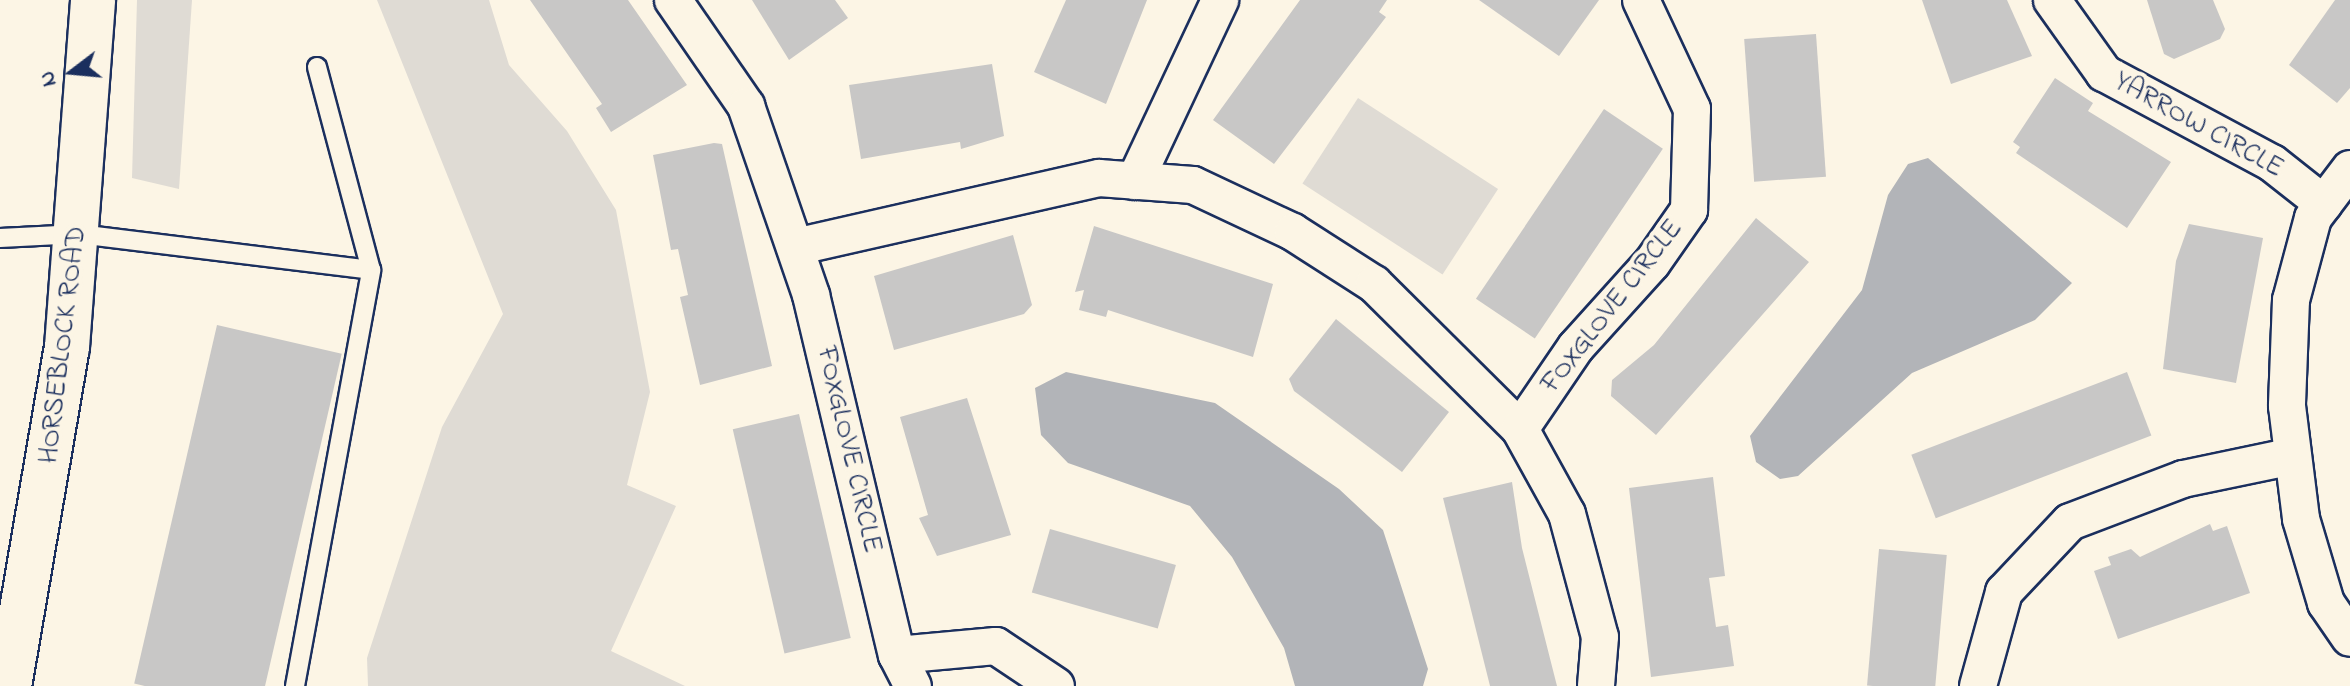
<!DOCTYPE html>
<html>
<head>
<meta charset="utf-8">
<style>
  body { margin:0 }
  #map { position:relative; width:2350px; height:686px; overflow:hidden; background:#fcf5e5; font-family:"Indie Flower",sans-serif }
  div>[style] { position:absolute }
  .green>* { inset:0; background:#dfdbd4; transform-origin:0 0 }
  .water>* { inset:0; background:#b2b4b8 }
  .building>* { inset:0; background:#c8c7c6; transform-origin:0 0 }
  .roads { filter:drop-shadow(2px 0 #1b2f5e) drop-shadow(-2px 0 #1b2f5e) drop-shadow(0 2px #1b2f5e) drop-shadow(0 -2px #1b2f5e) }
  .service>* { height:18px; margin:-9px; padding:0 9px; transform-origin:9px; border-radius:9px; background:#fcf5e5 }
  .minor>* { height:36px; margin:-18px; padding:0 18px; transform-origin:18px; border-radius:18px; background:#fcf5e5 }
  .primary>* { height:44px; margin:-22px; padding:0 22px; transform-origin:22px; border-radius:22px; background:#fcf5e5 }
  span { translate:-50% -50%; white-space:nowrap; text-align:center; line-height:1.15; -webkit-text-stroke:8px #fcf5e5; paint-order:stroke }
  .street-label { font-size:28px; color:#1b2f5e }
  .north { position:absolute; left:32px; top:32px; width:80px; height:80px; -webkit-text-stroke:6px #fcf5e5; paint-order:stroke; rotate:254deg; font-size:22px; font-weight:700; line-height:32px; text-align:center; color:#1b2f5e }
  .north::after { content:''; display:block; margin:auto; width:28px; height:36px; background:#1b2f5e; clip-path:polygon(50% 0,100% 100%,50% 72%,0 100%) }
</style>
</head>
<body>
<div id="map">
  <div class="green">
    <i style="clip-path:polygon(137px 0,192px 0,179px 189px,132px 178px)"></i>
    <i style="clip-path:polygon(377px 0,489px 0,509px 65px,567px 131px,616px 210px,650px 392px,627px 485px,676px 506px,611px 651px,685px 686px,368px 686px,367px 658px,442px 427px,503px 314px)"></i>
    <i style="left:1358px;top:98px;width:167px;height:102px;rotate:33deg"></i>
  </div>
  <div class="water">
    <i style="clip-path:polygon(1928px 158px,2072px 283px,2035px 320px,1912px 373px,1798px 476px,1780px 479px,1756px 462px,1750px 436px,1862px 290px,1888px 195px,1908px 164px)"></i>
    <i style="clip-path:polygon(1066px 372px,1215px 403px,1339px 489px,1383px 530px,1428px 669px,1423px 686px,1295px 686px,1284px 648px,1232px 557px,1190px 506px,1068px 463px,1041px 435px,1035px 388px)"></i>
  </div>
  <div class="building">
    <i style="clip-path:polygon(530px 0,628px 0,687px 85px,611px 132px,596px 108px,602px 104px)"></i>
    <i style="clip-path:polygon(752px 0,835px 0,848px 18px,789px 60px)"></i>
    <i style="clip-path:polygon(1066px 0,1147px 0,1106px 104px,1034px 72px)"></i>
    <i style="clip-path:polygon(1300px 0,1387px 0,1379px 12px,1386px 17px,1274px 164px,1213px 120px)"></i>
    <i style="clip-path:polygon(1479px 0,1599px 0,1559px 56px)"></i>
    <i style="clip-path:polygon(1922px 0,2007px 0,2032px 56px,1951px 84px)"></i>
    <i style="clip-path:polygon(2147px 0,2213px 0,2225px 29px,2220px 39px,2174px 59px,2164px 54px)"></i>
    <i style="clip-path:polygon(2335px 0,2350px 0,2350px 88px,2337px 103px,2289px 65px)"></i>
    <i style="left:1816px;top:34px;width:143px;height:72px;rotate:86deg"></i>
    <i style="clip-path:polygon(992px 64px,1004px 136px,961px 149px,960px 142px,861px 159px,849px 85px)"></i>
    <i style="clip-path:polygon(2055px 78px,2093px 103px,2088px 111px,2171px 162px,2127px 228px,2016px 153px,2020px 147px,2013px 142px)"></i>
    <i style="left:1604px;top:109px;width:71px;height:229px;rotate:34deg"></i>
    <i style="clip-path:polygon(714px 143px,722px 144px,772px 366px,700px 385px,680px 297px,688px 295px,678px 249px,671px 250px,653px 155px)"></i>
    <i style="clip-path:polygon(1756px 218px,1809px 262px,1656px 435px,1611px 396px,1612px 380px,1654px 345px)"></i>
    <i style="clip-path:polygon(2189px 224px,2263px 238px,2236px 383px,2163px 369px,2176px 261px)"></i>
    <i style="clip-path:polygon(1094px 226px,1273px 284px,1253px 357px,1108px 310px,1106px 317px,1079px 310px,1084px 290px,1075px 292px)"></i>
    <i style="clip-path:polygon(1013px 235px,1032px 305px,1024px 314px,894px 350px,874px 276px)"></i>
    <i style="clip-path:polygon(1336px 319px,1449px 412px,1402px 472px,1294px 391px,1289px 379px)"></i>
    <i style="left:217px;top:325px;width:128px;height:368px;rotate:13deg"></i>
    <i style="left:2127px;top:372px;width:68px;height:231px;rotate:69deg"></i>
    <i style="clip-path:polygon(967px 398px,1011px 535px,937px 556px,919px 518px,928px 515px,900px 417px)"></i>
    <i style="left:799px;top:414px;width:230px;height:68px;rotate:77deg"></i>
    <i style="clip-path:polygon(1713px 477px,1725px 576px,1709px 578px,1716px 627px,1728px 625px,1734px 666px,1651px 677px,1629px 488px)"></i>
    <i style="clip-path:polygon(1512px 482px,1522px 548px,1557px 686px,1490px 686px,1443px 498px)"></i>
    <i style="clip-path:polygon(2210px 524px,2213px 531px,2227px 526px,2250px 593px,2118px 639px,2094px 571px,2111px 565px,2108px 557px,2131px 549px,2140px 557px)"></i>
    <i style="left:1050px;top:529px;width:131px;height:66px;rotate:16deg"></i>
    <i style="left:1879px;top:549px;width:68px;height:137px;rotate:5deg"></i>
  </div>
  <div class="roads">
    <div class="service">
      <i style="left:0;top:238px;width:79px;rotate:-2.9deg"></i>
      <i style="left:79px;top:234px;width:294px;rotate:7deg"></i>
      <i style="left:295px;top:686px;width:423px;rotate:-79.6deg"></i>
      <i style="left:371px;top:270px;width:210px;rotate:-104.9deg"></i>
    </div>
    <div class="minor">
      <i style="left:673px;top:0;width:129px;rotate:55.4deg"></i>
      <i style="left:746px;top:106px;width:200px;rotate:71deg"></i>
      <i style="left:811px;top:295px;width:370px;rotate:76.6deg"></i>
      <i style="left:897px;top:655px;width:35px;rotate:63deg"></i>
      <i style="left:2052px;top:0;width:90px;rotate:54.5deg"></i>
      <i style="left:2104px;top:73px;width:191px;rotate:28.2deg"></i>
      <i style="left:2272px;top:163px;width:66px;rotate:38.3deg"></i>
      <i style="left:2350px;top:169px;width:61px;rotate:127.1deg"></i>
      <i style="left:2313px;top:218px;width:85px;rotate:105deg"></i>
      <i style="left:2291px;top:300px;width:106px;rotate:92.2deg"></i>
      <i style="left:2287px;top:406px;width:114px;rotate:82.9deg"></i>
      <i style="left:2301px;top:519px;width:88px;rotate:73.4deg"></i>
      <i style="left:2326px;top:603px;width:42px;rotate:55.6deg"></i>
      <i style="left:1135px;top:181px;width:200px;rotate:-64.8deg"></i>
      <i style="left:795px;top:247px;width:312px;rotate:-12.8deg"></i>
      <i style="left:1099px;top:178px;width:94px;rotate:4.3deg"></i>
      <i style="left:1193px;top:185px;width:110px;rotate:25.2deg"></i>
      <i style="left:1293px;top:232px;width:96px;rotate:32.7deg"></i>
      <i style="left:1374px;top:284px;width:206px;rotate:44.8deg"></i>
      <i style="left:1520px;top:429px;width:97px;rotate:61.1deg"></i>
      <i style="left:1567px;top:514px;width:127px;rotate:75deg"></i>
      <i style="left:1600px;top:637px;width:49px;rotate:94.7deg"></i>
      <i style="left:1520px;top:429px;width:99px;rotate:-55.7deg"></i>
      <i style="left:1576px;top:347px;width:113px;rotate:-47.9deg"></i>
      <i style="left:1652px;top:263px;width:65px;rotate:-55.1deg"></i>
      <i style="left:1689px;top:210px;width:101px;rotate:-88.3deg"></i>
      <i style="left:1692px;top:109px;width:120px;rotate:-115.1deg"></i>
      <i style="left:897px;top:655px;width:99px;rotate:-5.2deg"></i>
      <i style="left:996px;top:646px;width:72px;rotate:33.7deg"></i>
      <i style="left:1978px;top:686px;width:98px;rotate:-74.5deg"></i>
      <i style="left:2004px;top:592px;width:96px;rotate:-46.7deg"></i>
      <i style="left:2070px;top:522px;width:121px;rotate:-20.8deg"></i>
      <i style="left:2183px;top:479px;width:112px;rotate:-11.8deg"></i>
    </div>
    <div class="primary">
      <i style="left:9px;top:686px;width:344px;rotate:-80.3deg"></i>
      <i style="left:67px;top:347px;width:348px;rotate:-85.7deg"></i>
    </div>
  </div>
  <div class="street-label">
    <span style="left:2198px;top:126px;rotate:29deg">YARROW CIRCLE</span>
    <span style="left:1613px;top:307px;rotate:-52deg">FOXGLOVE CIRCLE</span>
    <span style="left:64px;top:345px;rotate:-83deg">HORSEBLOCK ROAD</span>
    <span style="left:848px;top:450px;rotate:77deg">FOXGLOVE CIRCLE</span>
  </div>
  <div class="north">N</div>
</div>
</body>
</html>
